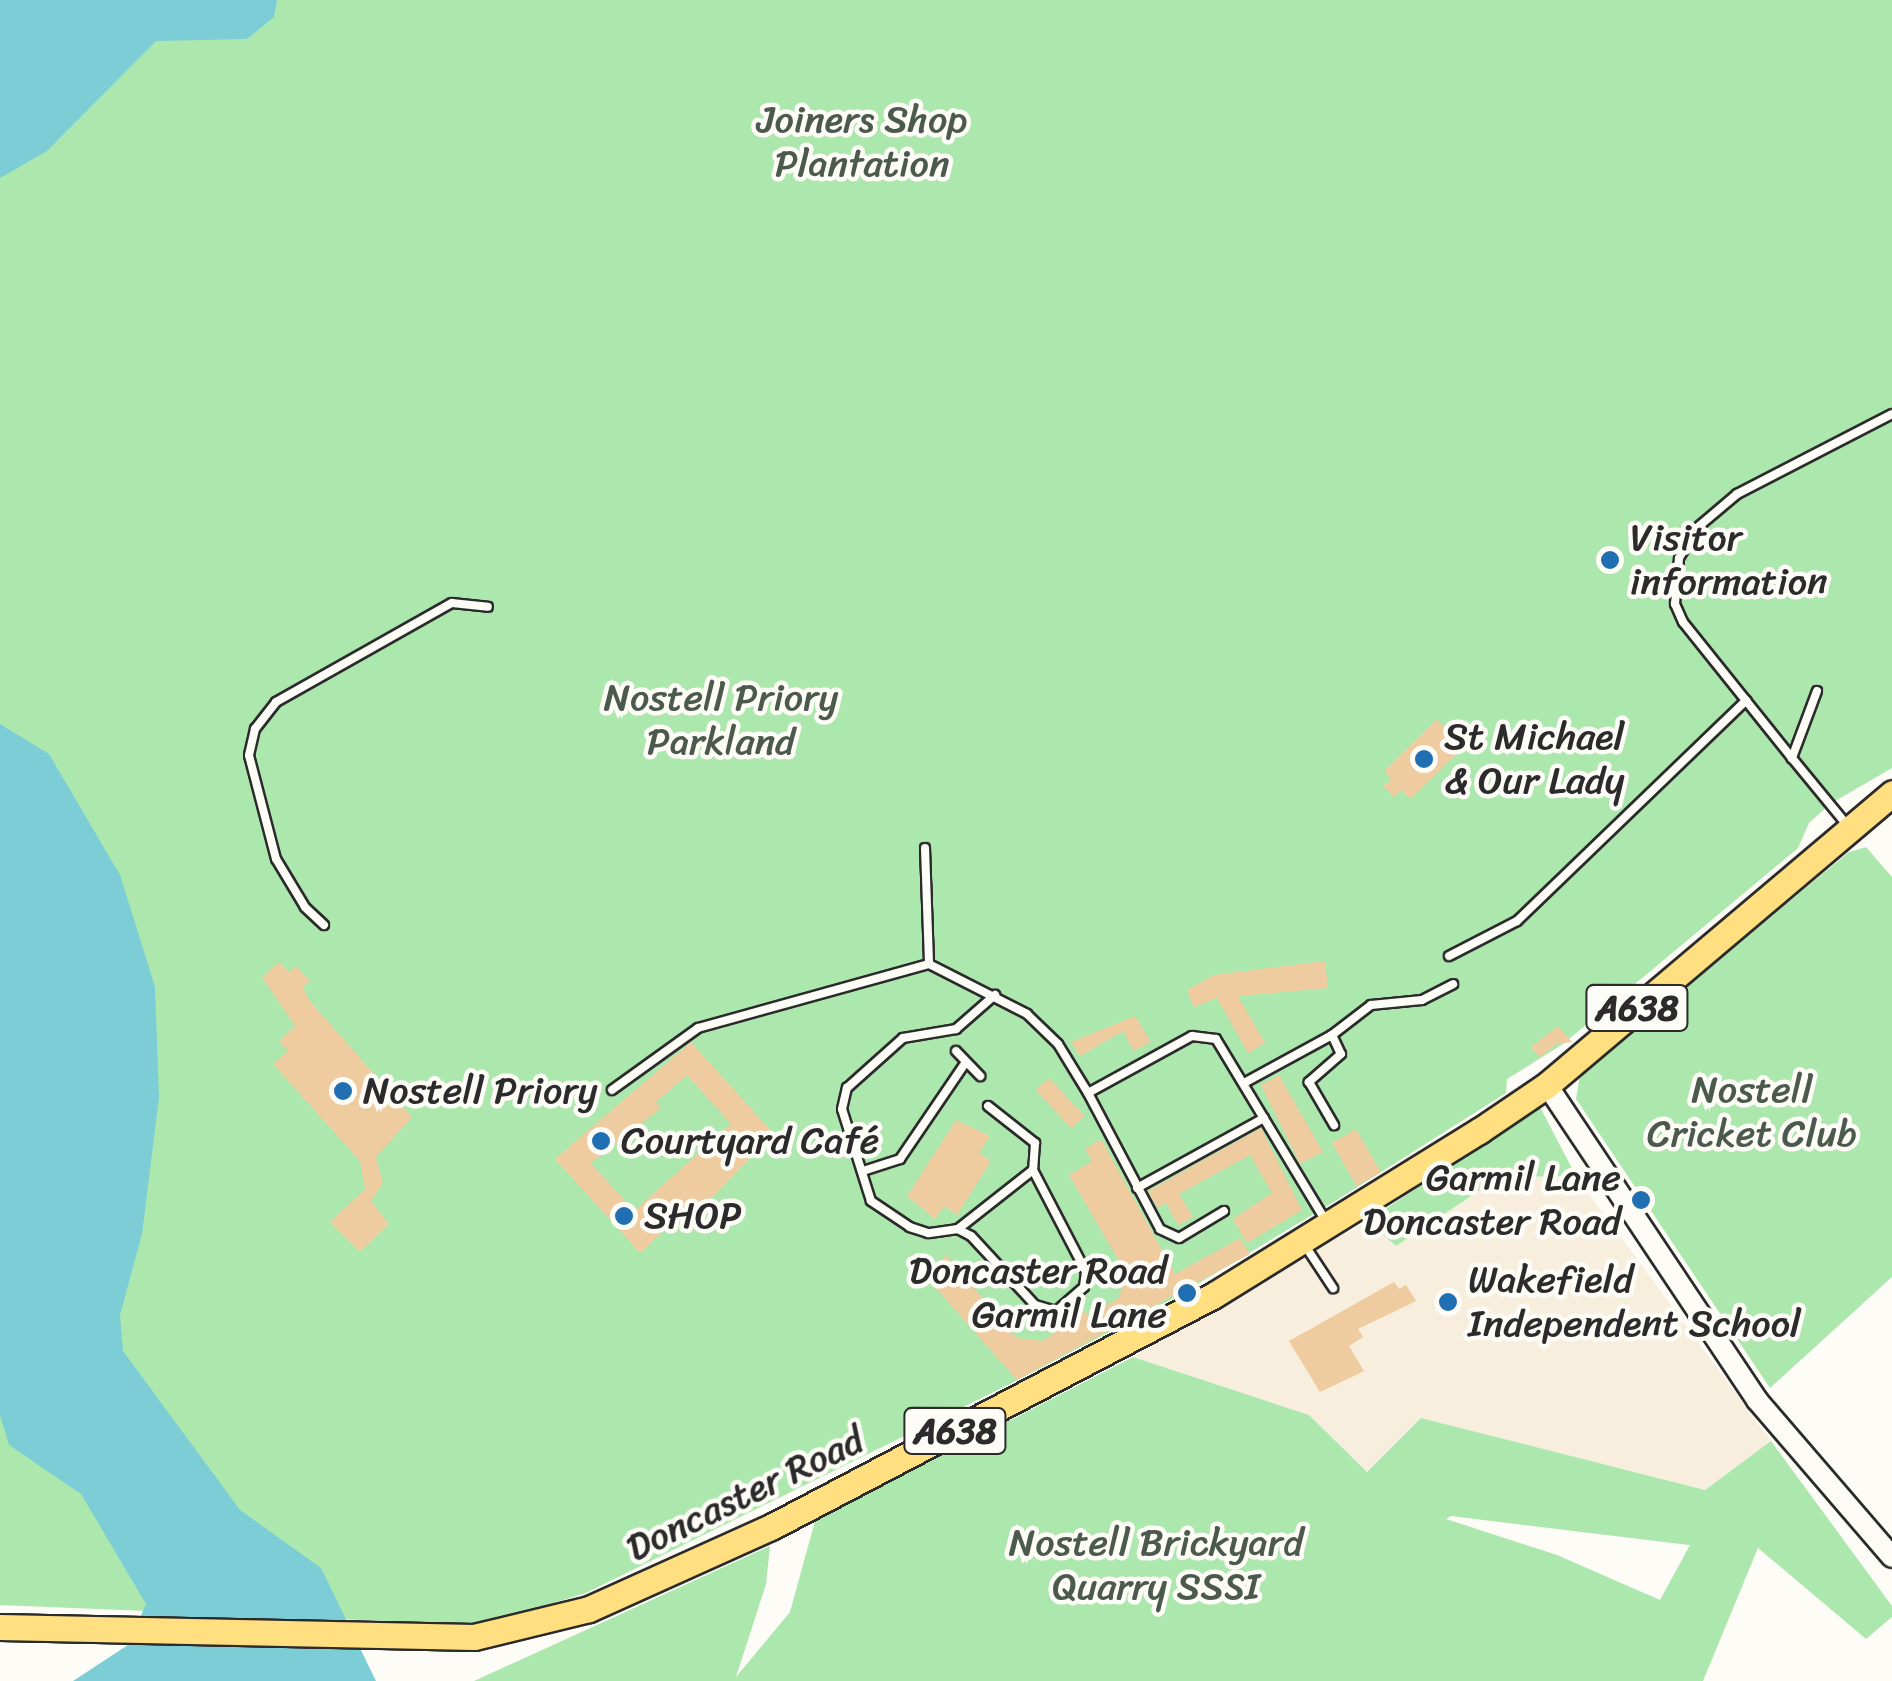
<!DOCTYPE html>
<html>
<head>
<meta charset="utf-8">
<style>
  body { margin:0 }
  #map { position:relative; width:1892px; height:1681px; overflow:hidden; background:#fdfcf7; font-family:Sriracha,sans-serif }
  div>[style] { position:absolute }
  .built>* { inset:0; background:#f8eedd }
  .green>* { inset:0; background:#ace8ae }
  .water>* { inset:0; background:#7ccdd5 }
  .building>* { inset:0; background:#eecc9f; transform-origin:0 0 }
  .roads { filter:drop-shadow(2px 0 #2b2b2b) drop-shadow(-2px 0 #2b2b2b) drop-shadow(0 2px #2b2b2b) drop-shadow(0 -2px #2b2b2b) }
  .lane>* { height:8px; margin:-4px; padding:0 4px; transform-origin:4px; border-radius:4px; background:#fdfcf7 }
  .secondary>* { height:20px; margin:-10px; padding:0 10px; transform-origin:10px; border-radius:10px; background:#fdfcf7 }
  .highway>* { height:25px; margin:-12.5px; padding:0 12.5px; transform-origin:12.5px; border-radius:12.5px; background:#ffdf80 }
  .dots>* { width:28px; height:28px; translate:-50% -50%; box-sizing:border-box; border:5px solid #fdfcf7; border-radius:50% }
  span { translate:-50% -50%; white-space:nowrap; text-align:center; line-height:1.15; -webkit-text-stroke:9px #fdfcf7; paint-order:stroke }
  .shield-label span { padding:2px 8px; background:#fdfcf7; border:2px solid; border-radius:8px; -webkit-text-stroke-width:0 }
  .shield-label { font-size:35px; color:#2b2b2b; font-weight:700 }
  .park-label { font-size:38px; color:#4b5a4c }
  .poi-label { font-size:38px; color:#2b2b2b }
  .left { translate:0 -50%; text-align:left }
  .right { translate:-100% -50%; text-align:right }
  .street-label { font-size:38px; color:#2b2b2b }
</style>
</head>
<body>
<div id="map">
  <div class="built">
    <i style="clip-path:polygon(1576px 1176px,1771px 1441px,1705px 1490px,1421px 1418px,1367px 1472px,1309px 1415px,1133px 1357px,1367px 1221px,1396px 1246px,1501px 1177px)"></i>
  </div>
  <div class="green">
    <i style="clip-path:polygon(0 0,1892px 0,1892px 768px,1830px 804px,1809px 823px,1798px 848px,1563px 1044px,1507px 1079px,1506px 1093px,1337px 1200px,1176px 1297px,1016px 1381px,586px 1593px,482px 1625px,0 1605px)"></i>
    <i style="clip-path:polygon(1866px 847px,1892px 877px,1892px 1277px,1770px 1388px,1576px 1099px,1580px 1075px,1849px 852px)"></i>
    <i style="clip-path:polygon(1540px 1107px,1576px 1176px,1500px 1177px,1396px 1246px,1367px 1221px)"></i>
    <i style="clip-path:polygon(evenodd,1133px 1357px,1309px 1415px,1367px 1472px,1421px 1418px,1705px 1490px,1771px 1441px,1892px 1606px,1892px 1617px,1866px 1639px,1758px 1548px,1703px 1681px,474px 1681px,770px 1546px,766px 1584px,736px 1677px,790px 1612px,815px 1521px,1133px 1357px,1451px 1516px,1689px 1545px,1690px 1545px,1660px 1600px,1557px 1555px,1446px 1519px,1451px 1516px)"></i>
  </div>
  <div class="water">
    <i style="clip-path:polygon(0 0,277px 0,274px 17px,247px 39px,156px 41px,47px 151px,0 178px)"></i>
    <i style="clip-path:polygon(0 724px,49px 754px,120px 875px,155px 987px,159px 1097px,142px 1234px,120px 1315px,123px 1351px,240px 1510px,321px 1568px,376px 1681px,73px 1681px,128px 1645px,146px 1604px,81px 1494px,9px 1445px,0 1415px)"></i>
  </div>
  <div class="building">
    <i style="clip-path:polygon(1437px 719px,1464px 747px,1410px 799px,1401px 790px,1394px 797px,1383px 786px,1391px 779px,1384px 771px)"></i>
    <i style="clip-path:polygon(1325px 961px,1328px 988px,1238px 996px,1265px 1043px,1248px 1053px,1217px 998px,1194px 1007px,1187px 990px,1214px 975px)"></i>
    <i style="clip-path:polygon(279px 962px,289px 972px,296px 966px,310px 981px,303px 987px,309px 1000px,412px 1117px,376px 1157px,383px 1183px,371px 1201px,389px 1224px,360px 1252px,330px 1222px,365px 1189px,360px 1161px,273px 1064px,288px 1051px,279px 1041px,295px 1026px,262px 977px)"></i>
    <i style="clip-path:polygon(1135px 1016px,1151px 1042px,1134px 1051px,1123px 1031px,1080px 1056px,1071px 1042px)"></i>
    <i style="clip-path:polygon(1558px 1026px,1572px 1042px,1557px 1044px,1540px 1057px,1531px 1047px)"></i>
    <i style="clip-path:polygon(evenodd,691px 1042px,774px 1134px,687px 1223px,680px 1216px,640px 1253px,555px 1159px,691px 1042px,687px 1075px,731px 1124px,634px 1211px,591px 1163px,661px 1108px,656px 1102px,687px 1075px)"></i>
    <i style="clip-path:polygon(1279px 1075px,1323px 1152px,1300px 1164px,1261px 1085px)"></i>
    <i style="left:1049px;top:1078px;width:52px;height:18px;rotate:47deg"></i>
    <i style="clip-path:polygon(956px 1120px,990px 1136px,979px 1153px,991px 1161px,957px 1215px,944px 1206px,935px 1219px,907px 1196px)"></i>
    <i style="clip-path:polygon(1261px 1128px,1302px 1210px,1247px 1243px,1233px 1219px,1272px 1193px,1250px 1155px,1179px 1194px,1193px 1217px,1178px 1225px,1166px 1203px,1157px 1208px,1148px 1191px)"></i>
    <i style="left:1356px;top:1129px;width:50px;height:28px;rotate:60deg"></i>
    <i style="clip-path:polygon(1101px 1139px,1175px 1274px,1240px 1238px,1250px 1254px,1017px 1380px,926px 1277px,946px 1255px,1017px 1338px,1043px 1341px,1085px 1311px,1088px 1316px,1119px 1298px,1126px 1273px,1069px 1175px,1092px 1161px,1085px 1149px)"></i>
    <i style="clip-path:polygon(1394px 1282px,1399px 1289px,1406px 1285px,1416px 1301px,1358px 1329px,1363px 1337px,1349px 1346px,1364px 1371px,1320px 1392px,1289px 1341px)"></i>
  </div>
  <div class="roads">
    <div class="lane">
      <i style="left:1817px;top:691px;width:72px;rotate:110.5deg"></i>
      <i style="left:1792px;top:758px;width:87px;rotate:50.6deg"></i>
      <i style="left:1792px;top:758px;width:174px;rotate:-128.7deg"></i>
      <i style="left:1683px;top:622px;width:20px;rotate:-114deg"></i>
      <i style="left:1675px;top:604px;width:46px;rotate:-85deg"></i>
      <i style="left:1679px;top:558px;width:36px;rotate:-58deg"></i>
      <i style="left:1698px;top:527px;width:51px;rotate:-40.2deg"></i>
      <i style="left:1737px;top:494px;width:174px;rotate:-27.3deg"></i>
      <i style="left:925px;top:848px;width:116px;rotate:88deg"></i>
      <i style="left:324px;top:925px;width:26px;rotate:-137deg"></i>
      <i style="left:305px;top:907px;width:56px;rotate:-121.1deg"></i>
      <i style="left:276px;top:859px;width:107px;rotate:-104.6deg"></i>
      <i style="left:249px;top:755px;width:27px;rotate:-77deg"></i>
      <i style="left:255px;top:729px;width:34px;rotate:-52deg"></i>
      <i style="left:276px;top:702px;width:202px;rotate:-29.4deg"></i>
      <i style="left:452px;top:603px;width:36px;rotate:6deg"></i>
      <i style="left:1449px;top:956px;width:76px;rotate:-27.2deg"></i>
      <i style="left:1517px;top:921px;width:318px;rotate:-43.9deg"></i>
      <i style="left:1332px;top:1035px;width:21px;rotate:65deg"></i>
      <i style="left:1341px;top:1054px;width:43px;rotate:138.8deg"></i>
      <i style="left:1309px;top:1082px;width:50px;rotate:59.8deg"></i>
      <i style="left:956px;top:1051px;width:35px;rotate:46deg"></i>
      <i style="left:1244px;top:1083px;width:100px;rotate:-28.6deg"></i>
      <i style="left:1332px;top:1035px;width:49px;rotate:-37.6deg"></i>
      <i style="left:1371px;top:1005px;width:51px;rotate:-5.6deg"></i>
      <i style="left:1422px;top:1000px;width:35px;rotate:-27deg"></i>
      <i style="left:612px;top:1090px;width:106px;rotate:-35.8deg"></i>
      <i style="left:698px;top:1028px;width:240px;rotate:-15.5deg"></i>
      <i style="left:929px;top:964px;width:110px;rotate:27deg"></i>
      <i style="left:1027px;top:1014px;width:43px;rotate:44.1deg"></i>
      <i style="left:1058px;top:1044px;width:57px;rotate:58.5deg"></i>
      <i style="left:988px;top:1106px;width:60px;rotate:38.2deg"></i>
      <i style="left:1035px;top:1143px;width:27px;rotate:94deg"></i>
      <i style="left:1033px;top:1170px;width:115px;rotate:62.5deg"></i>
      <i style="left:1086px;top:1272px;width:15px;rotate:98deg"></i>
      <i style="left:1084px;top:1287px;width:37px;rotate:139deg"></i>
      <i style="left:1056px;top:1311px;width:22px;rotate:-164deg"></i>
      <i style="left:1035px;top:1305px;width:94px;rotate:-132.8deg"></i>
      <i style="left:971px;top:1236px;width:15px;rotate:-152deg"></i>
      <i style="left:958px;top:1229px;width:30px;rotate:172deg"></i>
      <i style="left:928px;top:1233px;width:19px;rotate:-162deg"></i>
      <i style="left:910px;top:1227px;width:47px;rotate:-146.3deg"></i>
      <i style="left:871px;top:1201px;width:96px;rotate:-107.5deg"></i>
      <i style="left:842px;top:1109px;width:22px;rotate:-77deg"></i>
      <i style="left:847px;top:1088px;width:75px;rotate:-41.8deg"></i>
      <i style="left:903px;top:1038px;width:54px;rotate:-9.6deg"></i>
      <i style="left:956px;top:1029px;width:52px;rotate:-41.1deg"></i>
      <i style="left:863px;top:1171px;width:39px;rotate:-18deg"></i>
      <i style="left:900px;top:1159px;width:117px;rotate:-55.8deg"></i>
      <i style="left:1137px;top:1188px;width:145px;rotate:-28.9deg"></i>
      <i style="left:1224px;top:1211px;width:52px;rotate:149deg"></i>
      <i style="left:1179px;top:1238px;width:21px;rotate:-155deg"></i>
      <i style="left:1160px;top:1229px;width:154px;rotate:-117.9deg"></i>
      <i style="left:1088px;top:1093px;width:119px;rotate:-28.7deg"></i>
      <i style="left:1192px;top:1036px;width:24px;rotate:7deg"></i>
      <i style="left:1216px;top:1039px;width:211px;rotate:58.9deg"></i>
      <i style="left:958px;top:1229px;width:95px;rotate:-38.2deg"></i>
      <i style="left:1304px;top:1244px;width:53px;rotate:56.6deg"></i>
    </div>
    <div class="secondary">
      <i style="left:1547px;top:1085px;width:379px;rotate:56.3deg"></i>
      <i style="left:1757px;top:1400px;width:207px;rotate:49.3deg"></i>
    </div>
    <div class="highway">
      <i style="left:0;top:1627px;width:474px;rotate:1.2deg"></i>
      <i style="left:474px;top:1637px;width:118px;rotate:-13.7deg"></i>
      <i style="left:589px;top:1609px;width:200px;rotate:-24.3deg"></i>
      <i style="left:771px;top:1527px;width:500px;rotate:-27.64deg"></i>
      <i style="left:1214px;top:1295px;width:312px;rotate:-31.8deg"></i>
      <i style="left:1479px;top:1131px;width:82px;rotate:-34.1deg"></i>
      <i style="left:1547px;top:1085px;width:452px;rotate:-40.2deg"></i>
    </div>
  </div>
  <div class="dots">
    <i style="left:1610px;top:560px;background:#1f6fb2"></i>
    <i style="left:1424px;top:759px;background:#1f6fb2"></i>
    <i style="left:343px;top:1091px;background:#1f6fb2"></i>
    <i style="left:601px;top:1141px;background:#1f6fb2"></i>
    <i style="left:1641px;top:1200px;background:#1f6fb2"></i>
    <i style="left:624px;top:1216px;background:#1f6fb2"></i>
    <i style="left:1187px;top:1293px;background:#1f6fb2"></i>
    <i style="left:1448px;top:1302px;background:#1f6fb2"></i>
  </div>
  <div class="shield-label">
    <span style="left:1637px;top:1008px">A638</span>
    <span style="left:955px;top:1431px">A638</span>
  </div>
  <div class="park-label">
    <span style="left:862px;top:142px">Joiners Shop<br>Plantation</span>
    <span style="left:721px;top:720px">Nostell Priory<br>Parkland</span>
    <span style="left:1752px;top:1112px">Nostell<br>Cricket Club</span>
    <span style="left:1156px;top:1565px">Nostell Brickyard<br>Quarry SSSI</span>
  </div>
  <div class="poi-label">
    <span class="left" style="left:1630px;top:560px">Visitor<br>information</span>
    <span class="left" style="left:1444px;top:759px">St Michael<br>&amp; Our Lady</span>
    <span class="left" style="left:363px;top:1091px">Nostell Priory</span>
    <span class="left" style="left:621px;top:1141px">Courtyard Café</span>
    <span class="right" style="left:1621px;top:1200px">Garmil Lane<br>Doncaster Road</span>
    <span class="left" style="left:644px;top:1216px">SHOP</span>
    <span class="right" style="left:1167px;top:1293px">Doncaster Road<br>Garmil Lane</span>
    <span class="left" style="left:1468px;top:1302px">Wakefield<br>Independent School</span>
  </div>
  <div class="street-label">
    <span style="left:745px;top:1494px;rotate:-26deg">Doncaster Road</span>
  </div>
</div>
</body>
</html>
